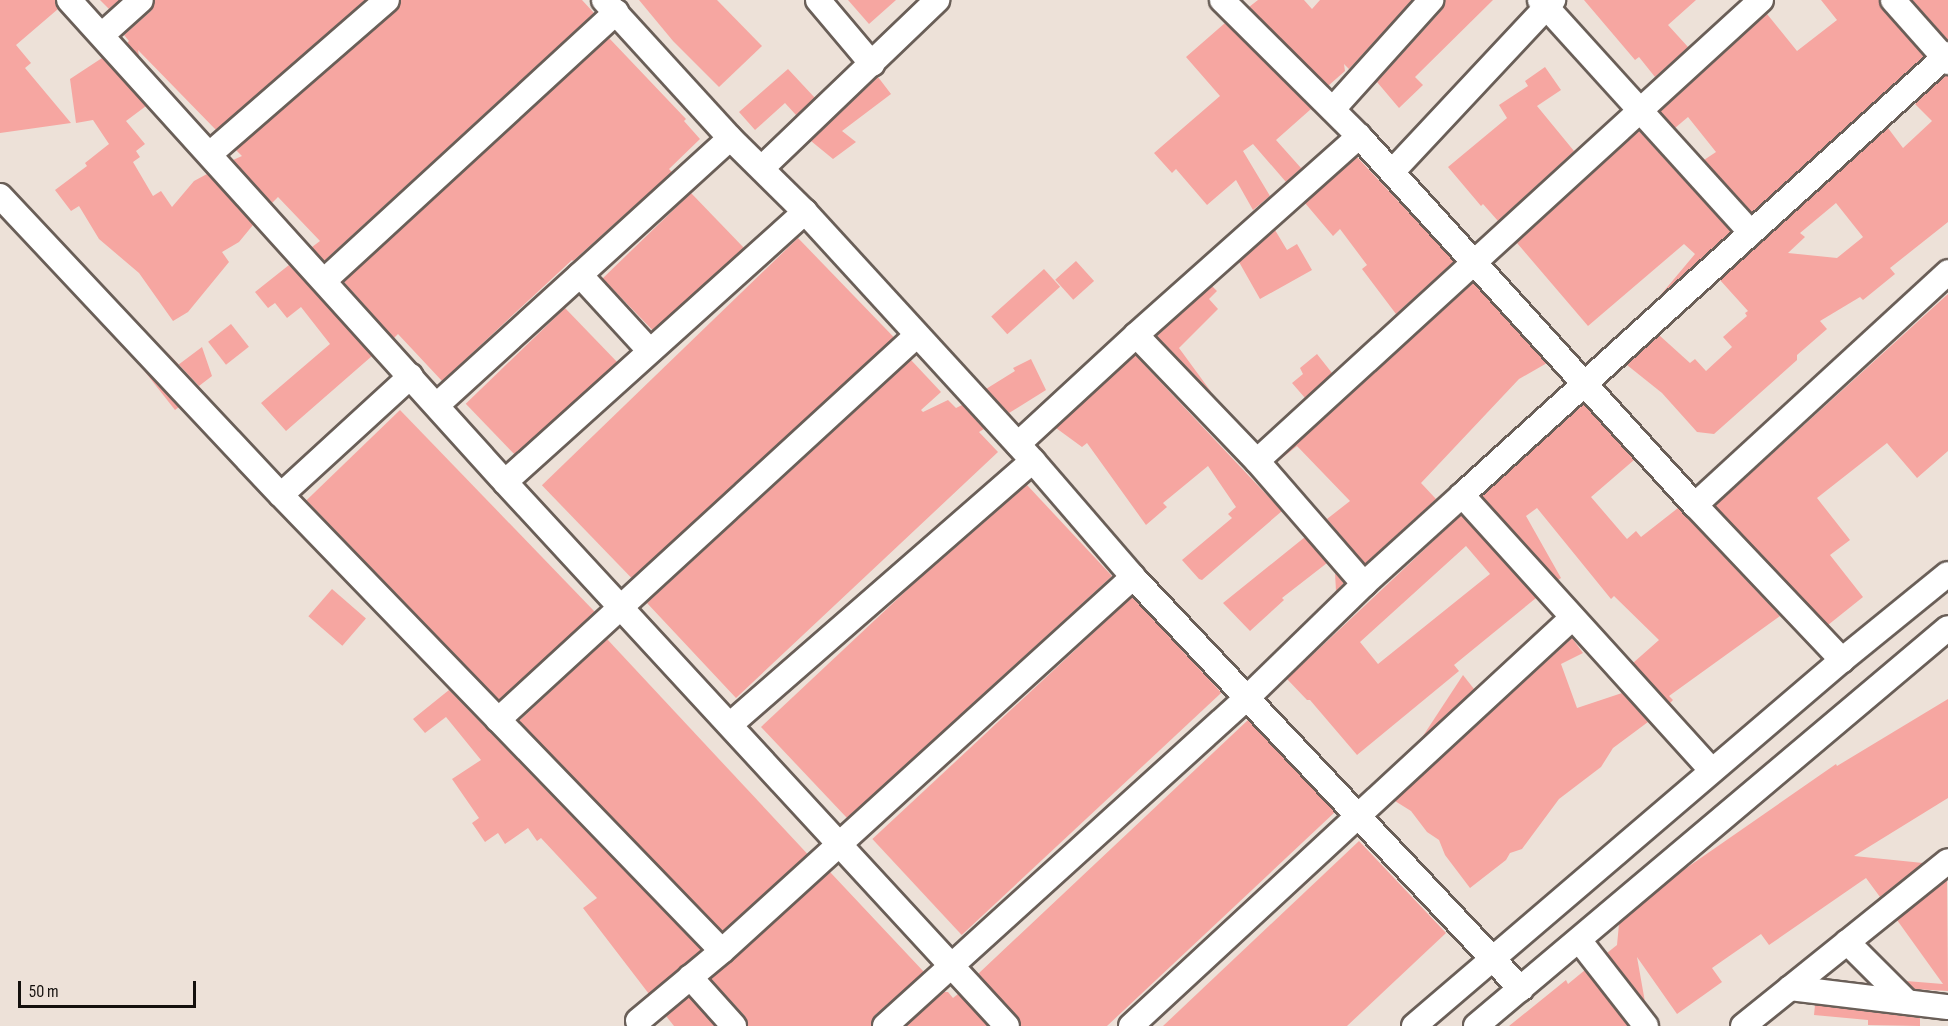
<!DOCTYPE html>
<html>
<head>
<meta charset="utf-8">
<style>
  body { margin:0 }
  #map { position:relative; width:1948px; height:1026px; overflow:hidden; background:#ede1d8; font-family:"Sofia Sans Condensed",sans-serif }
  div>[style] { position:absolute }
  .building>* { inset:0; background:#f6a6a1; transform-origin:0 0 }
  .roads { filter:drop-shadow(2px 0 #6a5f58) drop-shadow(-2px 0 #6a5f58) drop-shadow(0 2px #6a5f58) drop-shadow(0 -2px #6a5f58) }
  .street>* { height:24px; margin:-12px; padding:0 12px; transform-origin:12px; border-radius:12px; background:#fff }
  span { translate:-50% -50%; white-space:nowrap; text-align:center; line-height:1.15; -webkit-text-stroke:5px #ede1d8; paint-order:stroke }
  .scale { position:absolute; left:18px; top:981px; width:178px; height:27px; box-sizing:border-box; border:3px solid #14100d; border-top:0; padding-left:8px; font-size:18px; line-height:21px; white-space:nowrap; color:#14100d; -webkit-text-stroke:4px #ede1d8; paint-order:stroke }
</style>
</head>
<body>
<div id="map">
  <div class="building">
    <i style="clip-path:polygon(0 0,55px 0,58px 9px,16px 45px,31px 63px,25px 68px,71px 123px,0 133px)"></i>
    <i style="clip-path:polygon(100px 0,120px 0,109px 9px)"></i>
    <i style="clip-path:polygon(155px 0,365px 0,216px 130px,138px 50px,139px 56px,127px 43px,129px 41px,124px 35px,151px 11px)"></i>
    <i style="clip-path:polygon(401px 0,582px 0,594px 13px,324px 261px,312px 247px,320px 241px,278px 197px,272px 203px,233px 160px,242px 156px,236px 150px,396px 11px)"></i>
    <i style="clip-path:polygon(639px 0,717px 0,762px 46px,719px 87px,673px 41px)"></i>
    <i style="clip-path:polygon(848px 0,896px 0,869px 24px)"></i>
    <i style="clip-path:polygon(1258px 0,1304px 0,1312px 9px,1320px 0,1412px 0,1349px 69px,1344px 64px,1345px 71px,1328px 86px,1249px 7px)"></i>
    <i style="clip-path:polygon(1445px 0,1493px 0,1415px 77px,1423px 85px,1399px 108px,1377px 82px,1442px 10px)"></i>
    <i style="clip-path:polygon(1584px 0,1696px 0,1668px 25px,1688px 47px,1655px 77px,1639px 57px,1635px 60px)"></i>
    <i style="clip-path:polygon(1821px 0,1879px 0,1882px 9px,1924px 56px,1752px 213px,1704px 160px,1716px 152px,1688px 117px,1675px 128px,1660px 112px,1767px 14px,1797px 51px,1837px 20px)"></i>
    <i style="clip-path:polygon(1912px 0,1948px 0,1948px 40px)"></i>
    <i style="clip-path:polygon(1225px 23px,1311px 109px,1276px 140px,1301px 168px,1305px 165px,1286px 182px,1253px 144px,1243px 151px,1270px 196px,1253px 210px,1236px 180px,1207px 205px,1176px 169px,1172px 173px,1154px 153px,1220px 96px,1186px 57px)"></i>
    <i style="clip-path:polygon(609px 38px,686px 119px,684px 121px,700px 139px,669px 169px,672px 172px,573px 261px,572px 260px,442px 381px,398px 334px,394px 338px,344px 282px)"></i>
    <i style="clip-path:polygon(102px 58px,146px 106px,126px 121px,145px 144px,136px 151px,140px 157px,133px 162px,153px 196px,161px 191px,172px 207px,194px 181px,207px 174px,253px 225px,239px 242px,222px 252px,229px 262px,188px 312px,173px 321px,139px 273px,99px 239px,79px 206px,71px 211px,55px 190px,87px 166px,85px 163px,109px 144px,93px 120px,76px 123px,70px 79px)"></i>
    <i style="clip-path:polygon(1545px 67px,1561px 90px,1537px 106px,1574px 151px,1498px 221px,1483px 204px,1481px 206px,1448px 167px,1507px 118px,1499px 105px,1528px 86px,1525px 81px)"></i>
    <i style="clip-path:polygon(788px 69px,815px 98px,796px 115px,785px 103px,755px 130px,739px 112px)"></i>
    <i style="clip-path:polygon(evenodd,1945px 76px,1948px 76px,1948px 222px,1890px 268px,1895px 274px,1863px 300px,1860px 297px,1820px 321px,1827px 329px,1797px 355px,1797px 360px,1714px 434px,1697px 432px,1662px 393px,1627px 365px,1659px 335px,1690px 363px,1695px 359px,1706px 371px,1732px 347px,1723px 337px,1747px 316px,1745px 313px,1748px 311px,1720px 280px,1888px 128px,1903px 148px,1932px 121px,1915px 104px,1945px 76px,1836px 203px,1863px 237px,1837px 258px,1788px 253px,1805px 237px,1800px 233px,1836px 203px)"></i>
    <i style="clip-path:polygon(878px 77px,891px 94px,842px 131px,856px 142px,833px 159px,811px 141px)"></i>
    <i style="clip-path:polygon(1639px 131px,1731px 232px,1658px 298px,1695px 254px,1684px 244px,1588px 326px,1517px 243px)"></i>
    <i style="clip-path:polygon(1357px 157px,1454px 261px,1396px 314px,1362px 269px,1367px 265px,1340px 229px,1333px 236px,1305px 203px)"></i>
    <i style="left:691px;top:193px;width:76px;height:123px;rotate:46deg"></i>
    <i style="clip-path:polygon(1275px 230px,1287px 250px,1297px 244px,1312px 270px,1260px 299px,1239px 262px)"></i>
    <i style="left:798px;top:238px;width:138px;height:356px;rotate:46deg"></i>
    <i style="left:1076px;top:261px;width:27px;height:28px;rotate:48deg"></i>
    <i style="clip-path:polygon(289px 265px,372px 356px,286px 431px,261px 403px,330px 344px,301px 307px,287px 318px,275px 303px,268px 308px,255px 292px)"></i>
    <i style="left:1044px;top:269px;width:24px;height:71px;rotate:48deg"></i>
    <i style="clip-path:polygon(1473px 283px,1547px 363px,1519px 379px,1421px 483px,1436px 499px,1365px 564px,1327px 519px,1350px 501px,1297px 446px,1277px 462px)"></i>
    <i style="clip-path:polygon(1212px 286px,1217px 291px,1209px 299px,1218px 309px,1179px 348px,1212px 393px,1157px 336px)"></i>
    <i style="clip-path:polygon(1948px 294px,1948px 451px,1917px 478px,1887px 443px,1817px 498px,1850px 540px,1830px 555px,1863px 597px,1828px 625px,1715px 506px)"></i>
    <i style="left:565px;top:308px;width:75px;height:138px;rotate:46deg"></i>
    <i style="left:231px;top:324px;width:29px;height:29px;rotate:52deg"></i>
    <i style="clip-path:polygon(202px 347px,212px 376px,199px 386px,165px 350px,178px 365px)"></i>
    <i style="clip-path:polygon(1317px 354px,1332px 373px,1305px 398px,1292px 383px,1303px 374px,1300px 368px)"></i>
    <i style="clip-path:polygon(1135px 355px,1282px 511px,1202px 580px,1199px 579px,1182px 560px,1232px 518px,1228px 514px,1236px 507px,1208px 466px,1163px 503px,1167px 507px,1146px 525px,1087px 443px,1082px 447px,1056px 428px)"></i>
    <i style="clip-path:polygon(1031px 359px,1046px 390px,1009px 413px,986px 389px,1015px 371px,1013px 368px)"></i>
    <i style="clip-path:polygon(911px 360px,941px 392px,921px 410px,923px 412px,948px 400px,956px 408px,962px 405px,984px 429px,979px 432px,998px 452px,736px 698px,647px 603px)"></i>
    <i style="clip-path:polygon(142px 368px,179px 407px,175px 410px)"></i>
    <i style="clip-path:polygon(1584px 404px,1634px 460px,1591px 497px,1627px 539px,1636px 531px,1641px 537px,1678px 508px,1780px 616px,1669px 696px,1673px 700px,1670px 703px,1633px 663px,1659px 640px,1614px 596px,1611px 599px,1537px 508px,1526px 516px,1561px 578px,1558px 580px,1482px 496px)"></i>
    <i style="left:400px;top:410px;width:280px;height:130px;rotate:46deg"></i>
    <i style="clip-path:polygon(1027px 485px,1112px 576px,847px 818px,761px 727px,908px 589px)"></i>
    <i style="clip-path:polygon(evenodd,1461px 515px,1536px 598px,1454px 665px,1459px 671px,1357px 755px,1310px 700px,1307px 700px,1287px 679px,1461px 515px,1466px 546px,1490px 574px,1378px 664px,1360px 642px,1466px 546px)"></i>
    <i style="clip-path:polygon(1305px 537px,1327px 563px,1282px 598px,1284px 600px,1250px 631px,1223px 603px)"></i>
    <i style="clip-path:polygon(1335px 573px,1344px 583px,1336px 591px)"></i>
    <i style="left:332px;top:589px;width:45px;height:36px;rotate:41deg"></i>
    <i style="left:1132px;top:597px;width:131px;height:355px;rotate:47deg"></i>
    <i style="clip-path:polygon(1572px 638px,1583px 653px,1561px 664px,1577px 708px,1622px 693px,1648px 722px,1613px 748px,1601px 767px,1559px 799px,1522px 849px,1510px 853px,1506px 860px,1470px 888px,1445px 855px,1439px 840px,1427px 832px,1411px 811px,1395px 801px)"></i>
    <i style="left:607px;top:639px;width:294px;height:120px;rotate:47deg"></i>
    <i style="clip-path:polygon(1463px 675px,1474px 689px,1421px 739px)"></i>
    <i style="clip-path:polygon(449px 690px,701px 950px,649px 994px,583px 908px,597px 898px,541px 838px,537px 841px,528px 828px,505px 844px,498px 833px,485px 842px,472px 823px,479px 818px,452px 779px,481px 760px,446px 717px,425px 733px,413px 719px)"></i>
    <i style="clip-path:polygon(1948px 699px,1948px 798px,1854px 856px,1923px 863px,1880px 897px,1866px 878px,1769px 945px,1761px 934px,1712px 968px,1722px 982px,1677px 1014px,1637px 957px,1645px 1002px,1607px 953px,1617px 945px,1619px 924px,1682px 871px,1836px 764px,1837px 766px)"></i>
    <i style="clip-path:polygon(1248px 720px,1335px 812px,1107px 1026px,1021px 1026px,1017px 1016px,978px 974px)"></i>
    <i style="clip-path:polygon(1359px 841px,1446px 933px,1347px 1026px,1163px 1026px)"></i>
    <i style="clip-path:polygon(830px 872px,924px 972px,875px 1015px,871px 1026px,748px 1026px,745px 1016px,711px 979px)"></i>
    <i style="clip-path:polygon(1947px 880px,1948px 991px,1914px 989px,1906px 981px,1943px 984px,1897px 920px)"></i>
    <i style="clip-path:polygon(1585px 970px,1628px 1026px,1509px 1026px,1566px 980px,1568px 984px)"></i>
    <i style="clip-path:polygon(943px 992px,948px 992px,953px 998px,958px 994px,988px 1026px,906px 1026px)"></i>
    <i style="clip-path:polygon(689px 997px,715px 1026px,674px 1026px,666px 1016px)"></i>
    <i style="clip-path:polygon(1815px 1005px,1920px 1018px,1920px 1026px,1868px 1025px,1868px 1020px,1814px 1015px)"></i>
  </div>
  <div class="roads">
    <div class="street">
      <i style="left:69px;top:0;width:650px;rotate:47.87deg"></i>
      <i style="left:505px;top:482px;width:740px;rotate:47.3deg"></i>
      <i style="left:604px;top:0;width:187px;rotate:47.6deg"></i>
      <i style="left:730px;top:138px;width:105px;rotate:44.6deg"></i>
      <i style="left:805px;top:212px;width:338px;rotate:47.5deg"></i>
      <i style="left:1033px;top:461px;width:153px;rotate:49.2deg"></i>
      <i style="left:1133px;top:577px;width:566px;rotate:46.72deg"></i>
      <i style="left:818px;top:0;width:84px;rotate:49.8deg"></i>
      <i style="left:1222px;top:0;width:193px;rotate:44.8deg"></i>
      <i style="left:1359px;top:136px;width:499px;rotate:47.7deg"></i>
      <i style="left:1695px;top:505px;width:214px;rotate:46.5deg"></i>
      <i style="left:1540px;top:0;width:314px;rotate:47.8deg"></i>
      <i style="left:1893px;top:0;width:83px;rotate:48.4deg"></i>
      <i style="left:102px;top:35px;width:52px;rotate:-41.9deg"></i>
      <i style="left:1333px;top:109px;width:147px;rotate:-48deg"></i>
      <i style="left:211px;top:153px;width:233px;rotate:-41deg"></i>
      <i style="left:762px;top:168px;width:243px;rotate:-43.8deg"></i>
      <i style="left:1392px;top:172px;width:236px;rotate:-46.9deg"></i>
      <i style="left:0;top:196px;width:410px;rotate:46.8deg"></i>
      <i style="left:281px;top:495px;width:634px;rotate:45.96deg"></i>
      <i style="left:580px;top:275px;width:103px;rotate:47.4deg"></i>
      <i style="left:325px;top:280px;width:396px;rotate:-42.6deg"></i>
      <i style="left:1136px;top:335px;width:175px;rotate:46.2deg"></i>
      <i style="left:1257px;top:461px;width:163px;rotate:49deg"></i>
      <i style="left:437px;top:405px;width:396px;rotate:-42.3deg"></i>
      <i style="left:1018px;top:444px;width:161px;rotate:-42.7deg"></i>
      <i style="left:1136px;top:335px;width:299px;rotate:-41.7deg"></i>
      <i style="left:1257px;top:461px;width:683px;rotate:-42.45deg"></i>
      <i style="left:505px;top:482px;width:404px;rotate:-42deg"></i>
      <i style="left:281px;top:495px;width:176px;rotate:-42.5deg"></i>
      <i style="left:1462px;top:495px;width:372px;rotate:47.8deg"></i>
      <i style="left:1695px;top:505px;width:344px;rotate:-42.6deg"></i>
      <i style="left:498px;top:720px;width:568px;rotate:-42.57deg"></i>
      <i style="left:731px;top:724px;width:400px;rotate:-41.1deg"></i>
      <i style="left:1579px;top:940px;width:109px;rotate:52.1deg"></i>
      <i style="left:1847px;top:942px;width:85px;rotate:45deg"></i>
      <i style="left:690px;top:977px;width:66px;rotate:48.1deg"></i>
      <i style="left:1790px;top:988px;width:159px;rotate:6.9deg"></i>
      <i style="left:638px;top:1021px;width:109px;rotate:-39.8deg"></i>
      <i style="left:722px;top:951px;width:556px;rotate:-42.3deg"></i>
      <i style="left:885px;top:1026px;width:490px;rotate:-42.2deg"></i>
      <i style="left:1248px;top:697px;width:162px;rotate:-44.2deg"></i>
      <i style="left:1364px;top:584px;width:132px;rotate:-42.2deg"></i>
      <i style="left:1462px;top:495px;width:656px;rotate:-42.22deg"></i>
      <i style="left:1131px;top:1026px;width:601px;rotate:-42.77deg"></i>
      <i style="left:1414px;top:1026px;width:563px;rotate:-40.54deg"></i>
      <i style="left:1842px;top:660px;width:136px;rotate:-39.1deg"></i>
      <i style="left:1476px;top:1026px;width:617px;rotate:-40.14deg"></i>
      <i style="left:1743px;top:1026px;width:263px;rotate:-38.8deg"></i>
    </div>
  </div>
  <div class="scale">50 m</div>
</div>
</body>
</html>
